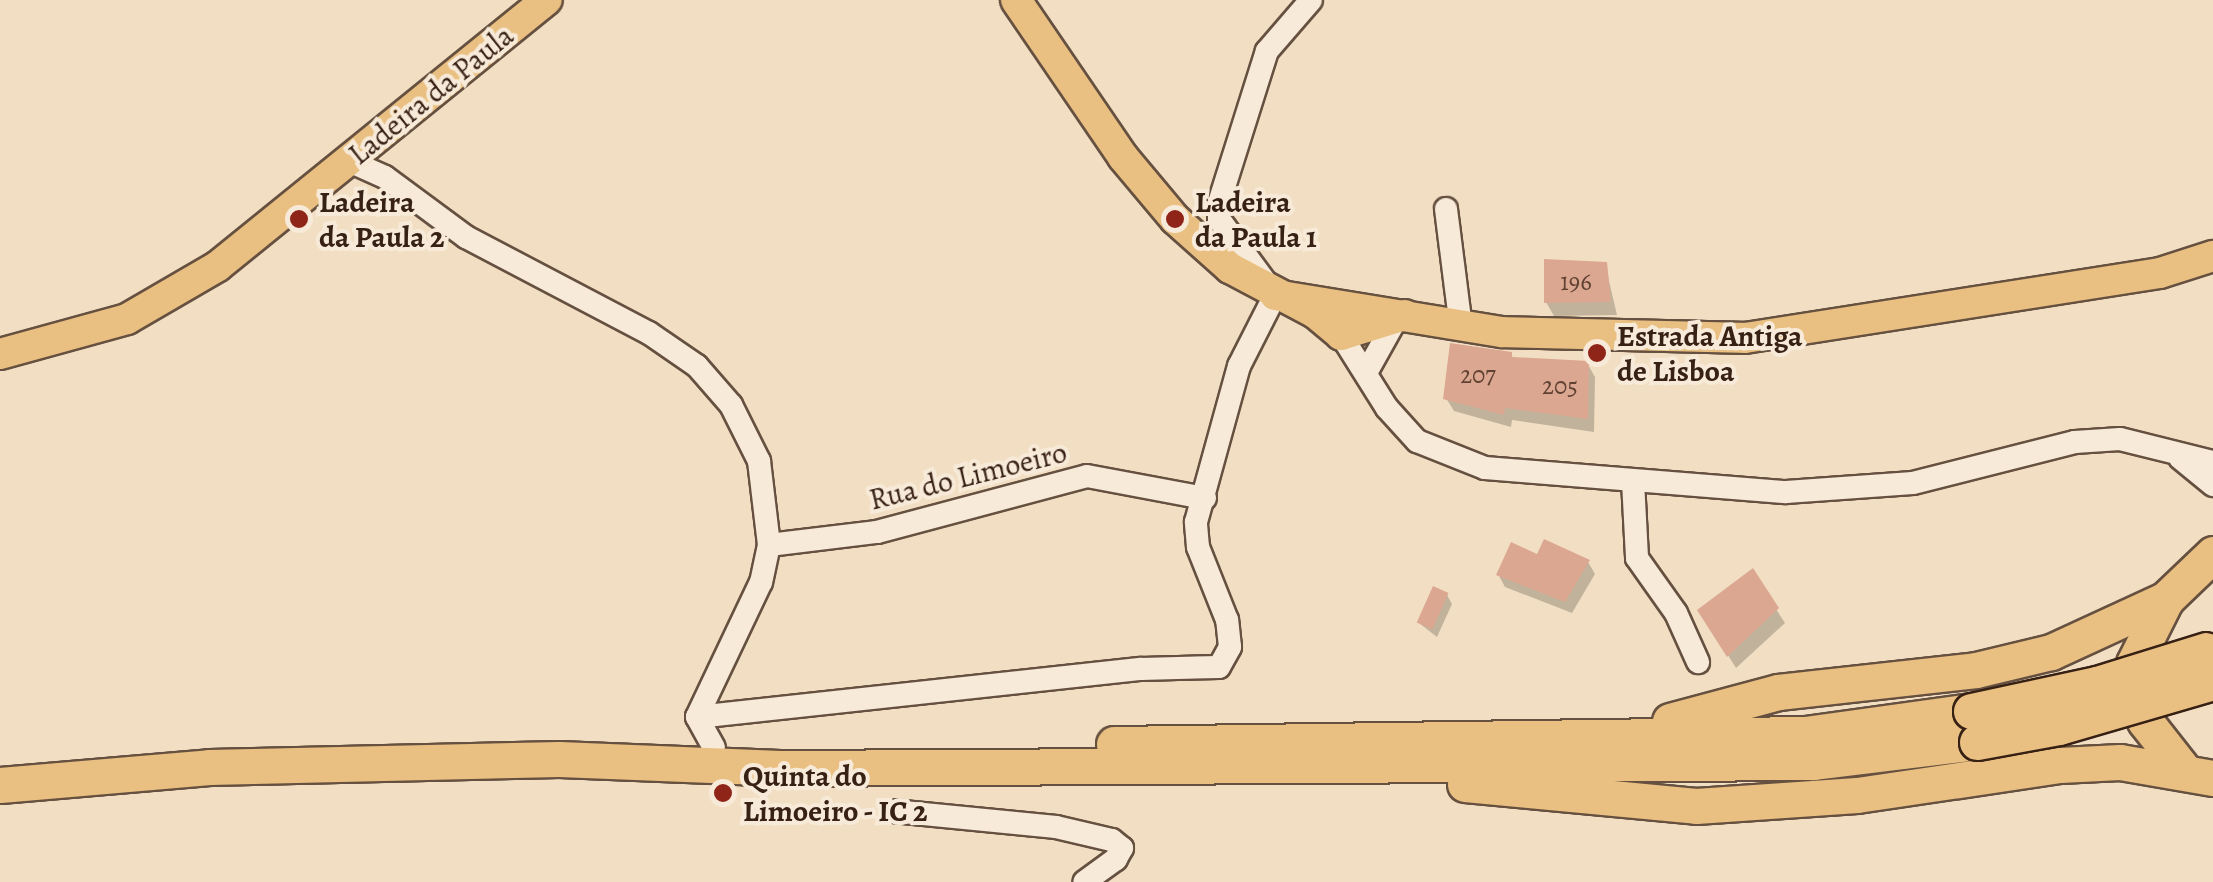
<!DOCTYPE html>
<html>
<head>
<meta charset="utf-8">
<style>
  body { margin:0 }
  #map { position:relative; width:2213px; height:882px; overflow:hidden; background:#f2dfc3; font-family:Alegreya,serif }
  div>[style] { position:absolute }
  .shadow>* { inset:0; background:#0003 }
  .building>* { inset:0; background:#dba791; transform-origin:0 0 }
  .roads { filter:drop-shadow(2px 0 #665040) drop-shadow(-2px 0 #665040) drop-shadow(0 2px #665040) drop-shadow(0 -2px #665040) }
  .minor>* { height:22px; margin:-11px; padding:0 11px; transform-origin:11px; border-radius:11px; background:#f7ead8 }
  .major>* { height:30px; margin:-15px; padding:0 15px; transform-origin:15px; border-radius:15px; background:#e9c082 }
  .highway>* { height:35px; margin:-17.5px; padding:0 17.5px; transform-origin:17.5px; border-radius:17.5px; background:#e9c082 }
  .bridges { filter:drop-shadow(2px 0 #372014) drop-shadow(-2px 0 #372014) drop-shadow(0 2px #372014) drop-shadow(0 -2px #372014) }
  .highway-bridge>* { height:35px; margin:-17.5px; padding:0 17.5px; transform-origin:17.5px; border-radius:17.5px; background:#e9c082 }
  .dots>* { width:28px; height:28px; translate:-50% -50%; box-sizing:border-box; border:5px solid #f7ead8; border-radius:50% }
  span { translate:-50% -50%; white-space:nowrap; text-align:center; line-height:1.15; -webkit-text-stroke:8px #f7ead8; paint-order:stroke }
  .number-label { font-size:25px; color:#604233 }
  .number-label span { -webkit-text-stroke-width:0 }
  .street-label { font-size:30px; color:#372014 }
  .poi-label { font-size:30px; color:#372014; font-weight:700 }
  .left { translate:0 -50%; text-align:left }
</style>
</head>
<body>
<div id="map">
  <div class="shadow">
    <i style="clip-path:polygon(1605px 264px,1617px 315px,1554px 316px,1546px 302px)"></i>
    <i style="clip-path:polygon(1511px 354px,1514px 360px,1587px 363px,1595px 377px,1594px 432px,1512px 420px,1511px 427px,1454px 411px,1446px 398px)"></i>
    <i style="clip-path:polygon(1539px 557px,1588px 562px,1595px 574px,1572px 613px,1505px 587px,1498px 574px)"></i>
    <i style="clip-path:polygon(1752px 572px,1785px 623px,1736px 668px,1708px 623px)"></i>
    <i style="clip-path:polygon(1447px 595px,1452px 604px,1437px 637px,1419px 623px)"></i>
  </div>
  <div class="building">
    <i style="clip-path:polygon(1544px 259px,1607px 262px,1611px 302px,1544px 303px)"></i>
    <i style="clip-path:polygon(1450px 343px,1512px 352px,1512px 357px,1589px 361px,1588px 419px,1505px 408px,1504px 415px,1443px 399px)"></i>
    <i style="clip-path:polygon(1544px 539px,1590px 560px,1565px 602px,1496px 575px,1511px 542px,1537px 554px)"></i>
    <i style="clip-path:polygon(1753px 568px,1779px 608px,1727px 657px,1697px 610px)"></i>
    <i style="left:1433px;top:586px;width:17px;height:40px;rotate:24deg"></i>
  </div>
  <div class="roads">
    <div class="minor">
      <i style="left:349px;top:161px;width:39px;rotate:24deg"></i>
      <i style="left:385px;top:177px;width:101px;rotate:36.5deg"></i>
      <i style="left:466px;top:237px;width:207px;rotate:27.7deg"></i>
      <i style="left:649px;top:333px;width:58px;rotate:34.5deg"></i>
      <i style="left:697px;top:366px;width:52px;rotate:48.9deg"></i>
      <i style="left:731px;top:405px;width:63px;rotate:63.4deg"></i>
      <i style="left:759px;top:461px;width:85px;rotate:83.2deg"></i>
      <i style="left:769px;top:545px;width:38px;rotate:102deg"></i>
      <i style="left:761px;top:582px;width:149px;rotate:115.4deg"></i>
      <i style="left:697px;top:717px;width:35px;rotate:61deg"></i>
      <i style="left:1446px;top:209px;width:119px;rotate:82.8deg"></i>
      <i style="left:1345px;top:322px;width:14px;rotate:107deg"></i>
      <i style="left:1341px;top:335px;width:86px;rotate:57.8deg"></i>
      <i style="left:1387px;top:408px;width:45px;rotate:47.7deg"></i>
      <i style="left:1417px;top:441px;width:73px;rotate:21.7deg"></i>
      <i style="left:1485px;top:468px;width:302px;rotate:4.6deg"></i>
      <i style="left:1786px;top:492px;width:127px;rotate:-4.1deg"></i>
      <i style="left:1913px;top:483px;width:167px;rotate:-14.2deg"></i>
      <i style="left:2075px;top:442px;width:45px;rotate:-3.8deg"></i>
      <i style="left:2120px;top:439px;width:96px;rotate:13.9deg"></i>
      <i style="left:1366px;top:373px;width:60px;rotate:-60.9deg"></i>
      <i style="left:2180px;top:458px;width:43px;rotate:39.3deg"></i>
      <i style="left:1633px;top:481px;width:77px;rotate:87deg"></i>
      <i style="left:1637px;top:558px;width:67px;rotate:54.7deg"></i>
      <i style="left:1676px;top:613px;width:54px;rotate:65.8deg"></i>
      <i style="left:769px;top:545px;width:109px;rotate:-6.9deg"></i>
      <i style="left:877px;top:532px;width:217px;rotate:-14.9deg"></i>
      <i style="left:1087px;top:476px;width:120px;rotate:10.6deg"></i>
      <i style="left:697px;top:717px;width:447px;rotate:-6.2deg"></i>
      <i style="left:1141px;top:669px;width:78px;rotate:-1.5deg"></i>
      <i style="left:1219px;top:667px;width:23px;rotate:-61deg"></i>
      <i style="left:1230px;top:647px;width:27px;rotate:-96deg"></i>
      <i style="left:1227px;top:620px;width:79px;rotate:-111.7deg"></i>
      <i style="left:1198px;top:547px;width:25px;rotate:-95deg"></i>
      <i style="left:1196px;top:522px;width:162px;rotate:-74.6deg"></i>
      <i style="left:1239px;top:366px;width:80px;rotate:-63.1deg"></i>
      <i style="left:1275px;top:295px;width:94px;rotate:-126.4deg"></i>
      <i style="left:1219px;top:219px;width:16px;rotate:-90deg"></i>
      <i style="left:1219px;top:203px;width:159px;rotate:-72.5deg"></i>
      <i style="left:1267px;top:51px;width:67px;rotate:-49.2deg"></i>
      <i style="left:893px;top:811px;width:164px;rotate:5.6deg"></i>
      <i style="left:1056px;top:827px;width:57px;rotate:13.1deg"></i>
      <i style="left:1112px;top:840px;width:13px;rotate:39deg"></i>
      <i style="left:1122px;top:848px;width:13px;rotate:119deg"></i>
      <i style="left:1116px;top:859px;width:39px;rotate:144deg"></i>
    </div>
    <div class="major">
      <i style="left:1016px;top:0;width:190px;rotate:55.7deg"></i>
      <i style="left:1123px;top:157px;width:81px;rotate:50deg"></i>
      <i style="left:1175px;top:219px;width:74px;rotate:41.7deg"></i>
      <i style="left:1230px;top:268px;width:96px;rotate:27.9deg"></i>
      <i style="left:1315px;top:313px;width:34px;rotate:40deg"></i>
      <i style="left:1341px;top:335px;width:67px;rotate:-17.4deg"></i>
      <i style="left:1275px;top:295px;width:230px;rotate:9.3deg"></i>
      <i style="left:1502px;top:332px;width:243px;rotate:1.4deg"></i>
      <i style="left:1745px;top:338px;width:420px;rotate:-8.9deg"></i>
      <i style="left:2160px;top:273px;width:56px;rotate:-17.8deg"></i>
      <i style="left:0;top:354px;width:132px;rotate:-15.4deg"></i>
      <i style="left:127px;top:319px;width:105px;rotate:-30.2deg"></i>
      <i style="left:218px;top:266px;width:423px;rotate:-39deg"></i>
    </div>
    <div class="highway">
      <i style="left:1670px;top:721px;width:112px;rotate:-15deg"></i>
      <i style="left:1778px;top:692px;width:199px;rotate:-6.3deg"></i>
      <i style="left:1976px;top:670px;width:77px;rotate:-13.5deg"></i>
      <i style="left:2051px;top:652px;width:127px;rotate:-24.7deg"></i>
      <i style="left:1114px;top:744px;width:692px;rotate:-0.83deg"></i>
      <i style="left:1806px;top:734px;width:167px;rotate:-7.9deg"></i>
      <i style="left:2182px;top:768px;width:60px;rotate:-128.2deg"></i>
      <i style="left:2145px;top:721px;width:30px;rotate:-113deg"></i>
      <i style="left:2133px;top:693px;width:30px;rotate:-88deg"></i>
      <i style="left:2134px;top:663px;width:72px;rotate:-63.4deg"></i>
      <i style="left:2166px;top:599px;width:65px;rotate:-43.8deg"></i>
      <i style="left:1465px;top:784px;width:232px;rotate:5.4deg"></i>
      <i style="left:1696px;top:806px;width:161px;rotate:-3.9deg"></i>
      <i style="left:1857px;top:795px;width:205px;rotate:-8.4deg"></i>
      <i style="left:2060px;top:765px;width:60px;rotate:-2.9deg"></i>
      <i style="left:2120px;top:762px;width:94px;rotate:9.8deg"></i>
      <i style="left:0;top:785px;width:210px;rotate:-4.9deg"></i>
      <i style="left:209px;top:767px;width:350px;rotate:-1.3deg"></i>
      <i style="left:559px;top:759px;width:221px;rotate:2.3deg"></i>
      <i style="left:780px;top:768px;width:1033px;rotate:-0.33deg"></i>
      <i style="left:1813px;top:762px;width:165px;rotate:-7deg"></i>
    </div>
  </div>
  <div class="bridges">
    <div class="highway-bridge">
      <i style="left:1971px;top:711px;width:129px;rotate:-12.1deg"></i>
      <i style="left:2097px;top:684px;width:114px;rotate:-17.3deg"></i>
      <i style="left:1977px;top:742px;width:83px;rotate:-10.4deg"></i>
      <i style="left:2059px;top:727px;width:160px;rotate:-16.3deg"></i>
    </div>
  </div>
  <div class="dots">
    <i style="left:299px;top:219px;background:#8f2418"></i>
    <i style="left:1175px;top:219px;background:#8f2418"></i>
    <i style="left:1597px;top:353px;background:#8f2418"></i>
    <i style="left:723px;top:793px;background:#8f2418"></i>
  </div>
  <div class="number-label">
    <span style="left:1576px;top:282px">196</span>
    <span style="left:1478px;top:375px">207</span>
    <span style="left:1560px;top:386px">205</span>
  </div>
  <div class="street-label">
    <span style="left:431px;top:95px;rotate:-39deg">Ladeira da Paula</span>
    <span style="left:968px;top:476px;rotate:-14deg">Rua do Limoeiro</span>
  </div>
  <div class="poi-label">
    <span class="left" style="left:319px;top:219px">Ladeira<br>da Paula 2</span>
    <span class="left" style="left:1195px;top:219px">Ladeira<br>da Paula 1</span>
    <span class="left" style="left:1617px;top:353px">Estrada Antiga<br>de Lisboa</span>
    <span class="left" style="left:743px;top:793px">Quinta do<br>Limoeiro - IC 2</span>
  </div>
</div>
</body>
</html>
